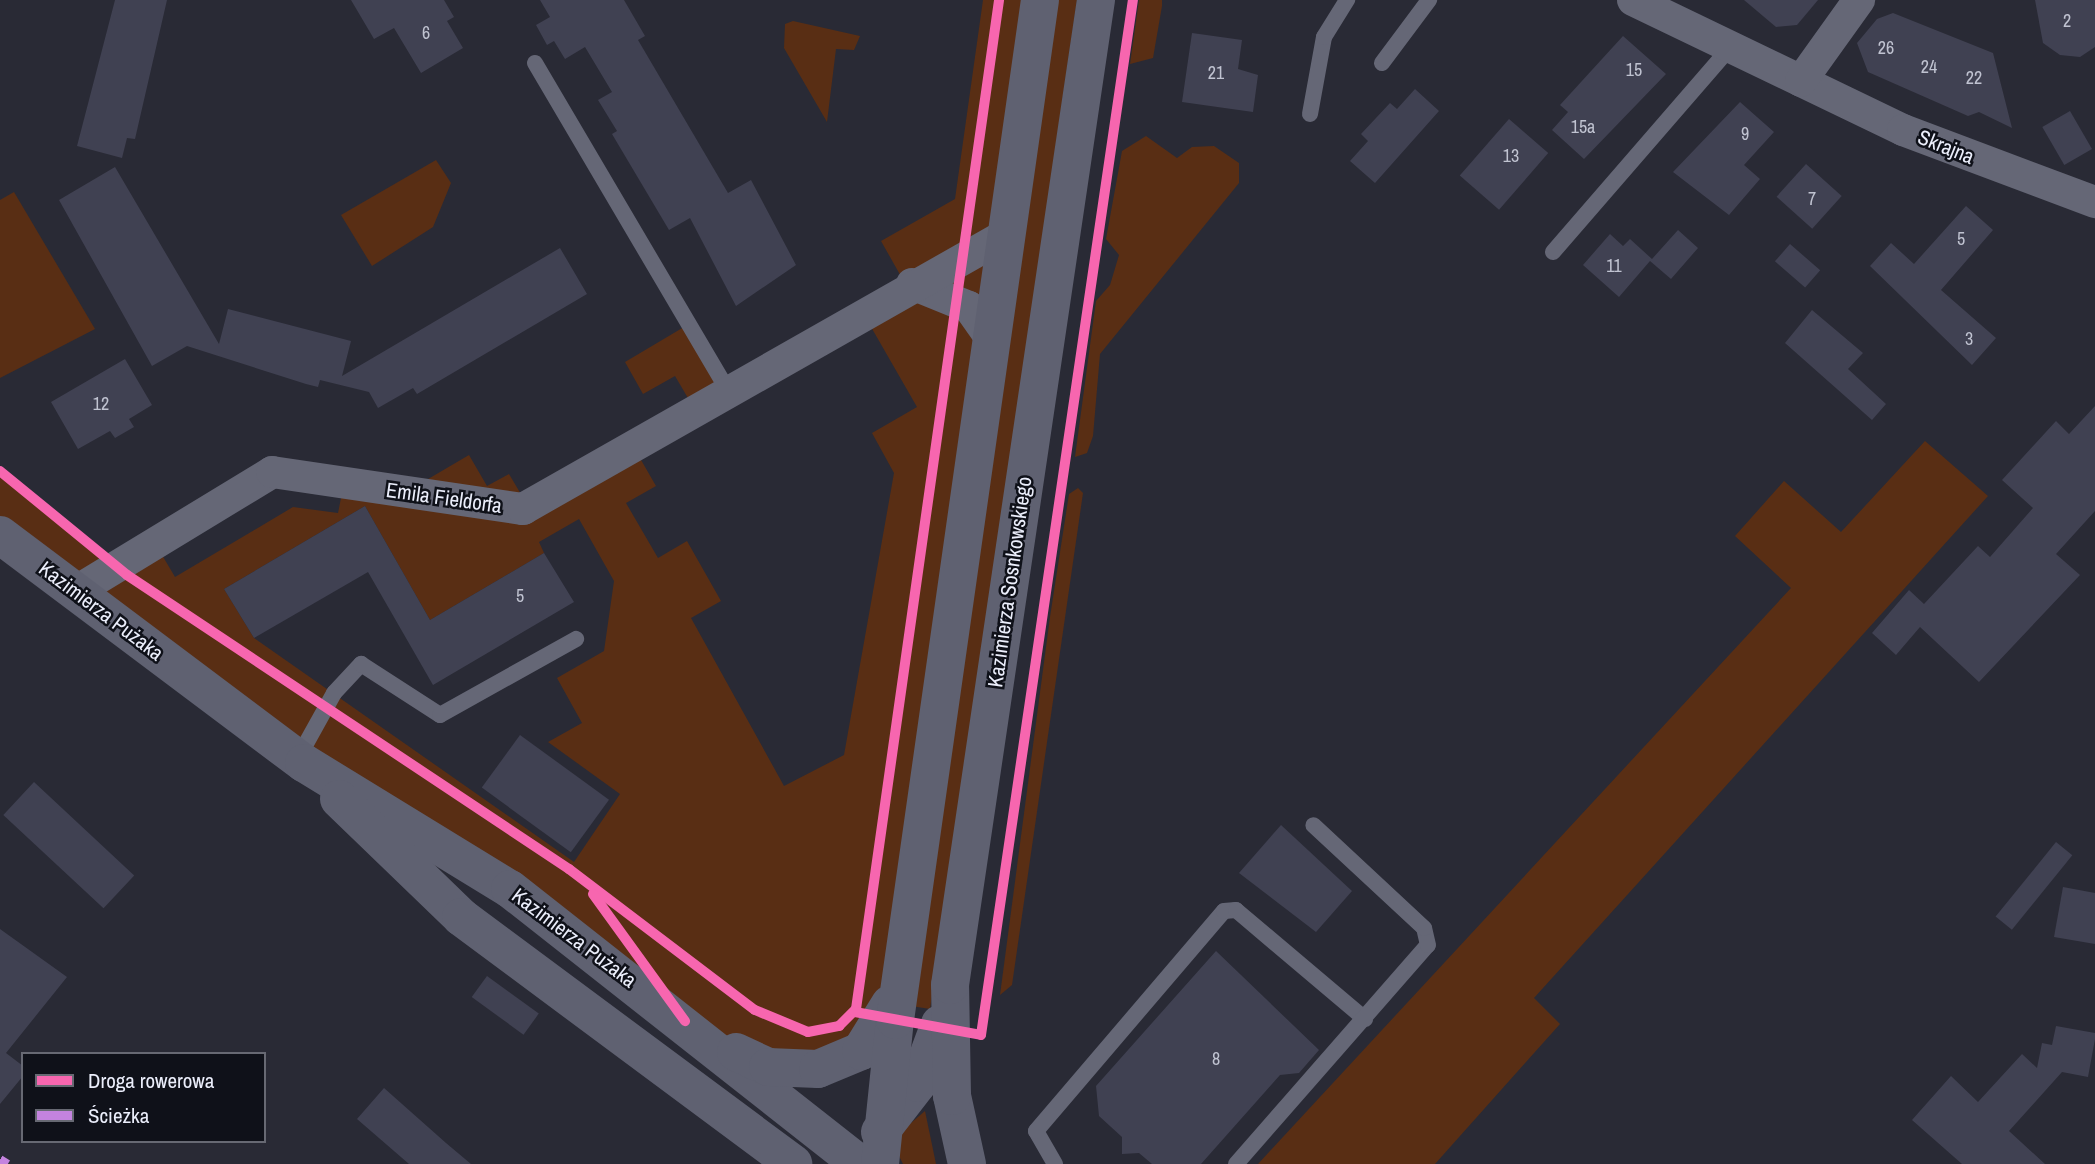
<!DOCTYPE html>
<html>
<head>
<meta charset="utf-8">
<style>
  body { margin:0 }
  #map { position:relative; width:2095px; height:1164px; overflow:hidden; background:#292a35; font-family:"Archivo Narrow",sans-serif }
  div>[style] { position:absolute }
  .green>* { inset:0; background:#592e14 }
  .building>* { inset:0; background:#404152; transform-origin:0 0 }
  .lane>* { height:16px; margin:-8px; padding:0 8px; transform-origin:8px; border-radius:8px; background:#656776 }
  .street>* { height:32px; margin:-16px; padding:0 16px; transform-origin:16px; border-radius:16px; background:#656776 }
  .secondary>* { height:38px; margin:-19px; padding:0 19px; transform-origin:19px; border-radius:19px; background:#5f6171 }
  .quiet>* { height:9px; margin-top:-4.5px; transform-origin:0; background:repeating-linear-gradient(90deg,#c483df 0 18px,transparent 0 27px) }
  .cycleway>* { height:10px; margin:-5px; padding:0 5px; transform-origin:5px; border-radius:5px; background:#f766af }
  span { translate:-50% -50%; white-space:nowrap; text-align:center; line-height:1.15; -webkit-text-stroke:5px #0f1119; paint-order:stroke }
  .number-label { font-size:18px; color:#c0c3d1 }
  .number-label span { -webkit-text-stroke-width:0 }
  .street-label { font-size:21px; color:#ebeefb }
  .legend { position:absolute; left:21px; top:1052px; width:245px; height:91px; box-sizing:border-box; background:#0f1119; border:2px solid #676973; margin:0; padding:9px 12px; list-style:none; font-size:21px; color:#ebeefb }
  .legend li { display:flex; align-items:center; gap:14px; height:35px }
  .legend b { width:35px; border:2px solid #676973 }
</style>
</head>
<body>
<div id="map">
  <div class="green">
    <i style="clip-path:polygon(evenodd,983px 0,1040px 0,882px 1026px,768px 1067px,0 535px,0 471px,116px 566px,155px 543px,175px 577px,293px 507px,338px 513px,344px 483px,406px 492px,469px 455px,487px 486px,509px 474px,528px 506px,633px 446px,656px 486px,626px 503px,658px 558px,687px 541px,721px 601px,691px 618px,784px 786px,844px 755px,894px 473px,872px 433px,917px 407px,863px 313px,907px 287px,881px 241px,955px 199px,983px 0,365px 506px,430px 620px,544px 553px,539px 542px,579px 519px,614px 581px,604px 651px,557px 678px,582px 723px,548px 742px,620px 794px,574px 862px,254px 638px,224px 589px,365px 506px)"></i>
    <i style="clip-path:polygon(1053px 0,1077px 0,930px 1009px,911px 1006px)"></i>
    <i style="clip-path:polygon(1139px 0,1162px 0,1162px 6px,1153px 58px,1130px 64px)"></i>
    <i style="clip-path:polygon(793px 21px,860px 36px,854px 50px,836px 49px,827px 122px,784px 48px,785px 24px)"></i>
    <i style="clip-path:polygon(1146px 136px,1177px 158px,1192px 147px,1214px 146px,1239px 163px,1239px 183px,1100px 354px,1093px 436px,1087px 453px,1075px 457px,1096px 301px,1110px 285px,1119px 255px,1106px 239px,1122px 151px)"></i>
    <i style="clip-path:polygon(436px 160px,451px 183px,433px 227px,372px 266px,341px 215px)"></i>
    <i style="clip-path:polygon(14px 192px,95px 329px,0 378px,0 200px)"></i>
    <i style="clip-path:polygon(689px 324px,728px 390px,695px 410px,675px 376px,643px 394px,625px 362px)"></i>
    <i style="clip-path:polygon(1925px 441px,1988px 496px,1534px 998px,1560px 1024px,1435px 1164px,1258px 1164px,1791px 588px,1735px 536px,1784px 481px,1841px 532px)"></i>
    <i style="clip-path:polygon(1078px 488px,1083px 493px,1012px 985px,1000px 995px,1050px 617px,1069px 494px)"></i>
    <i style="clip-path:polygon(925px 1111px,936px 1164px,903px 1164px,891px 1140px)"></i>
  </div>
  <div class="building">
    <i style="clip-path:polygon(115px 0,167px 0,135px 139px,127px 138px,122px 158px,77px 146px)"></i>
    <i style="clip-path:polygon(351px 0,444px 0,454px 17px,447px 21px,463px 48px,421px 73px,394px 28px,374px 39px)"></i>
    <i style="clip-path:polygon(540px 0,624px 0,645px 36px,638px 40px,728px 193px,751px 180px,796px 265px,736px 306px,690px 218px,669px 230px,612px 134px,617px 131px,598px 100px,612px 92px,585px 47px,565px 59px,554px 41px,547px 45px,536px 25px,550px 17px)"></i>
    <i style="clip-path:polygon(1744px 0,1818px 0,1797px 25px,1776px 27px)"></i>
    <i style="clip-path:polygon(2035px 0,2095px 0,2095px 47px,2080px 57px,2060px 55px,2043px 43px)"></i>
    <i style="clip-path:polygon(1893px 13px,1993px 53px,2012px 128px,1979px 112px,1968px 116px,1868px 72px,1857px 43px,1877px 19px)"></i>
    <i style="clip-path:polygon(1192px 33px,1242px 40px,1238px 69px,1258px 75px,1253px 112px,1182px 102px)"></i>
    <i style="clip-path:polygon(1623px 36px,1666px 74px,1584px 159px,1552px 130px,1568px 112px,1560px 105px)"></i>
    <i style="clip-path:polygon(1415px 89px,1439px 111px,1375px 183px,1350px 161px,1368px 141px,1361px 134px,1390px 103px,1397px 109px)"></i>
    <i style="clip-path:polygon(1740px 102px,1774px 132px,1744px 165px,1760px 179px,1729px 215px,1673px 172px)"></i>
    <i style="left:2070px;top:111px;width:44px;height:32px;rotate:60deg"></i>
    <i style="left:1509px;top:119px;width:52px;height:75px;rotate:41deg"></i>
    <i style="left:1806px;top:164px;width:48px;height:44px;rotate:42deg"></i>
    <i style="clip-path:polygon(115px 167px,219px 344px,228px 309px,351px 341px,342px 376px,560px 248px,587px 294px,417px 394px,413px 388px,378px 408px,369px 392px,320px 380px,318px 387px,306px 384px,187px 346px,152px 366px,59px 200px)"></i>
    <i style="clip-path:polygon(1966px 206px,1993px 230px,1941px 290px,1996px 338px,1972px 365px,1870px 266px,1891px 243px,1914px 264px)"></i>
    <i style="clip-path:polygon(1678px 230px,1698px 248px,1671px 279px,1650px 261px,1619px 297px,1583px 265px,1610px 234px,1623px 246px,1630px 239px,1652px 259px)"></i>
    <i style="left:1790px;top:244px;width:40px;height:23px;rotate:41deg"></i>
    <i style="clip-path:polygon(1812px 310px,1863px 353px,1848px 369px,1886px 404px,1872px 420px,1785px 343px)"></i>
    <i style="clip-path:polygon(125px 359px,152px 405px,129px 419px,134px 427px,115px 438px,110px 431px,78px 449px,51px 402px)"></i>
    <i style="clip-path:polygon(2095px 406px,2095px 511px,2056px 554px,2080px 575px,1979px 682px,1920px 627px,1896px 655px,1872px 633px,1909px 590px,1924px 604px,1978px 546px,1990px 557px,2033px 508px,2002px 480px,2056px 421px,2069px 434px)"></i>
    <i style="clip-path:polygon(365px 506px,430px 620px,544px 553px,574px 602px,433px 685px,368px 572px,254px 638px,224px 589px)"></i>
    <i style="left:520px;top:735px;width:110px;height:65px;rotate:36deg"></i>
    <i style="left:34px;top:782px;width:137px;height:45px;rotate:43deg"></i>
    <i style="clip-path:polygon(1281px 825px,1352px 891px,1316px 932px,1239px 873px)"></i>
    <i style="left:2056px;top:842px;width:21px;height:96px;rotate:39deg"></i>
    <i style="clip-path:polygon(2063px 887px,2095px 893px,2095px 944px,2054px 937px)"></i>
    <i style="clip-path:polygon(0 929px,67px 977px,6px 1053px,23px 1066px,23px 1076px,0 1104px)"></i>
    <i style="clip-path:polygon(1216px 951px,1319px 1050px,1299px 1073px,1280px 1075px,1201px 1164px,1152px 1164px,1139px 1153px,1122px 1154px,1122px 1137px,1099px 1116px,1096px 1086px)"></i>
    <i style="left:487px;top:976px;width:64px;height:26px;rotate:36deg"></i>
    <i style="clip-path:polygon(2056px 1026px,2095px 1033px,2095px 1039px,2088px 1077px,2062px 1072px,2009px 1131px,2045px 1164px,1962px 1164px,1912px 1120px,1951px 1076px,1978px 1102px,2022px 1054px,2037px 1068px,2042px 1043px,2052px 1045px)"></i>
    <i style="clip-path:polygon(384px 1088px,446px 1143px,471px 1164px,409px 1164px,357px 1119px)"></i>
  </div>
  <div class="lane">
    <i style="left:535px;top:63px;width:380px;rotate:59.5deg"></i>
    <i style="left:1382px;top:63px;width:79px;rotate:-53.3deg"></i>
    <i style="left:1310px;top:114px;width:78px;rotate:-79.7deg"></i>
    <i style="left:1324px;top:37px;width:44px;rotate:-58.1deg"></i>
    <i style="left:1553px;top:252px;width:266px;rotate:-49.1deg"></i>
    <i style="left:298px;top:758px;width:74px;rotate:-61deg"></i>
    <i style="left:334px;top:693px;width:40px;rotate:-47deg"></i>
    <i style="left:361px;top:664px;width:94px;rotate:32.8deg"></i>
    <i style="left:440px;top:715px;width:156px;rotate:-29.2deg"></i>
    <i style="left:1055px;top:1164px;width:38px;rotate:-120deg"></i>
    <i style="left:1036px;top:1131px;width:289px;rotate:-49.5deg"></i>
    <i style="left:1224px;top:911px;width:12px;rotate:-5deg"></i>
    <i style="left:1236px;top:910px;width:169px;rotate:40.2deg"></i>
    <i style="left:1236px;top:1164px;width:291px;rotate:-48.8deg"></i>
    <i style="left:1428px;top:945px;width:17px;rotate:-103deg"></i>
    <i style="left:1424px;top:928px;width:151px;rotate:-137.1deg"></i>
  </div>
  <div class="street">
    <i style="left:1633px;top:0;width:300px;rotate:25.7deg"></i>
    <i style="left:1903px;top:130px;width:205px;rotate:20.6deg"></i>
    <i style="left:1801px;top:81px;width:100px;rotate:-54.4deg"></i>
    <i style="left:912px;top:284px;width:61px;rotate:22deg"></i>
    <i style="left:969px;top:307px;width:39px;rotate:55deg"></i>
    <i style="left:75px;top:592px;width:231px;rotate:-31.3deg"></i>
    <i style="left:272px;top:472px;width:254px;rotate:8.4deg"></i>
    <i style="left:523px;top:509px;width:557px;rotate:-29.6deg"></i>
  </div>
  <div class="secondary">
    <i style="left:0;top:535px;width:380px;rotate:36.9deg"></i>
    <i style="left:304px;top:763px;width:241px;rotate:31.5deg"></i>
    <i style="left:510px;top:889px;width:445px;rotate:38.2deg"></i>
    <i style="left:339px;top:799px;width:170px;rotate:44deg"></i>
    <i style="left:461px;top:917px;width:414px;rotate:36.6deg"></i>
    <i style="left:736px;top:1052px;width:35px;rotate:25deg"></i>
    <i style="left:768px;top:1067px;width:50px;rotate:2.3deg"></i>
    <i style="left:818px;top:1069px;width:47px;rotate:-22.7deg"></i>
    <i style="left:861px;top:1051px;width:55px;rotate:-58.3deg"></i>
    <i style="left:880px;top:1132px;width:62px;rotate:-52.2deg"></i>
    <i style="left:918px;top:1083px;width:63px;rotate:-69.6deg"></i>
    <i style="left:880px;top:1164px;width:145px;rotate:-84.1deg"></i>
    <i style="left:895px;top:1020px;width:1030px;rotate:-81.91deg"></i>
    <i style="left:967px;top:1164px;width:70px;rotate:-102.4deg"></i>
    <i style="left:952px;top:1096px;width:111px;rotate:-91deg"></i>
    <i style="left:950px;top:985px;width:996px;rotate:-81.57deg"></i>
  </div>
  <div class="quiet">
    <i style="left:0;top:1159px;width:9px;rotate:32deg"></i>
  </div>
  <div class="cycleway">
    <i style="left:0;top:471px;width:164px;rotate:39.3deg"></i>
    <i style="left:127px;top:575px;width:531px;rotate:33.63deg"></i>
    <i style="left:569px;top:869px;width:233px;rotate:37.2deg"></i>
    <i style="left:755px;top:1010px;width:57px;rotate:22.5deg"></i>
    <i style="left:808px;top:1032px;width:32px;rotate:-11deg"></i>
    <i style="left:839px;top:1026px;width:24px;rotate:-45deg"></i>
    <i style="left:856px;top:1009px;width:1019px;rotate:-81.93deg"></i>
    <i style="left:593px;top:894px;width:157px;rotate:54.1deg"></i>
    <i style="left:855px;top:1012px;width:128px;rotate:10.3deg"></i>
    <i style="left:981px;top:1035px;width:1046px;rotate:-81.65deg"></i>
  </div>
  <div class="number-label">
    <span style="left:2067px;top:21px">2</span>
    <span style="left:426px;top:33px">6</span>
    <span style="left:1886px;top:48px">26</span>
    <span style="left:1929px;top:67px">24</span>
    <span style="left:1634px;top:70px">15</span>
    <span style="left:1216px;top:73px">21</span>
    <span style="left:1974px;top:78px">22</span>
    <span style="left:1583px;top:127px">15a</span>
    <span style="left:1745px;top:134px">9</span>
    <span style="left:1511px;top:156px">13</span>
    <span style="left:1812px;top:199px">7</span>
    <span style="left:1961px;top:239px">5</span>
    <span style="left:1614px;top:266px">11</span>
    <span style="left:1969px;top:339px">3</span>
    <span style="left:101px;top:404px">12</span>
    <span style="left:520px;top:596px">5</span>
    <span style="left:1216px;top:1059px">8</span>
  </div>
  <div class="street-label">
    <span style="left:1946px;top:147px;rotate:22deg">Skrajna</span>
    <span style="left:444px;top:498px;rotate:8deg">Emila Fieldorfa</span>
    <span style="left:1010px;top:582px;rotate:-82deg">Kazimierza Sosnkowskiego</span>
    <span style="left:101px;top:611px;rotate:37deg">Kazimierza Pużaka</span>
    <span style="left:574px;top:938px;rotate:37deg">Kazimierza Pużaka</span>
  </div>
  <ul class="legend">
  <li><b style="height:9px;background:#f766af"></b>Droga rowerowa</li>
  <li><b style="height:9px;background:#c483df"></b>Ścieżka</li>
  </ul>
</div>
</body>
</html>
